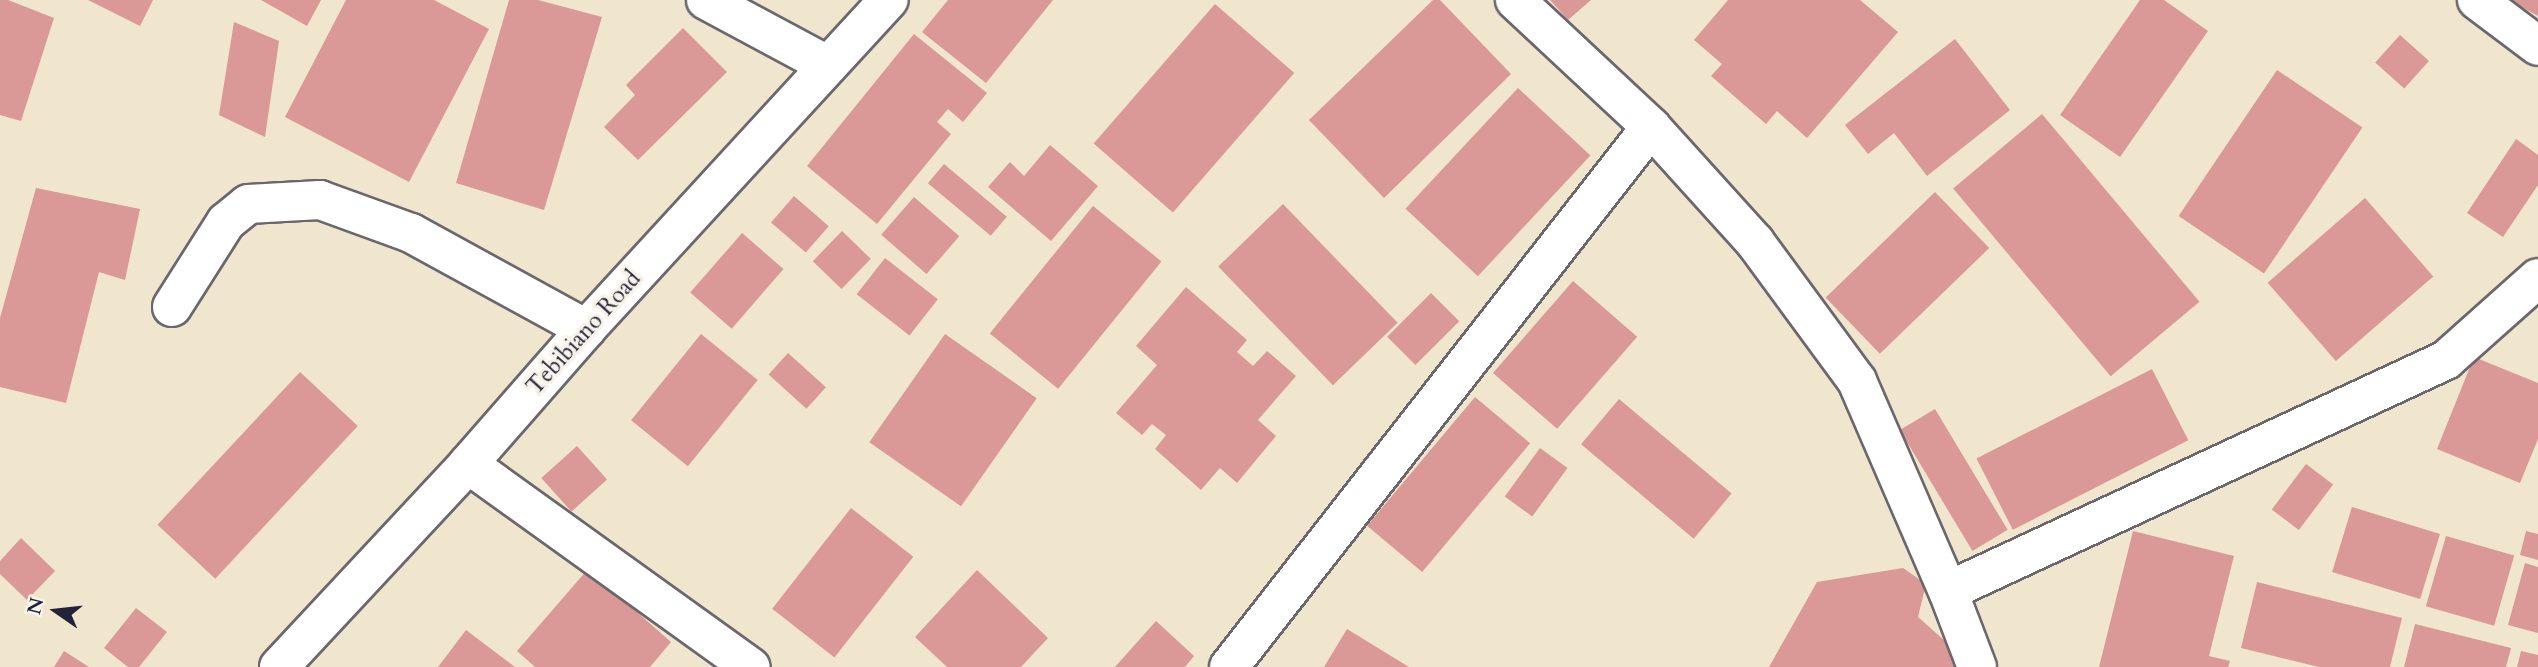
<!DOCTYPE html>
<html>
<head>
<meta charset="utf-8">
<style>
  body { margin:0 }
  #map { position:relative; width:2538px; height:667px; overflow:hidden; background:#f0e6cd; font-family:Cardo,serif }
  div>[style] { position:absolute }
  .building>* { inset:0; background:#da9896; transform-origin:0 0 }
  .roads { filter:drop-shadow(2px 0 #6a676e) drop-shadow(-2px 0 #6a676e) drop-shadow(0 2px #6a676e) drop-shadow(0 -2px #6a676e) }
  .minor>* { height:38px; margin:-19px; padding:0 19px; transform-origin:19px; border-radius:19px; background:#fff }
  .major>* { height:38px; margin:-19px; padding:0 19px; transform-origin:19px; border-radius:19px; background:#fff }
  span { translate:-50% -50%; white-space:nowrap; text-align:center; line-height:1.15; -webkit-text-stroke:7px #f7f3e8; paint-order:stroke }
  .street-label { font-size:23px; color:#22223b }
  .north { position:absolute; left:21px; top:576px; width:70px; height:70px; -webkit-text-stroke:5px #f7f3e8; paint-order:stroke; rotate:284deg; font-size:19px; font-weight:700; line-height:28px; text-align:center; color:#22223b }
  .north::after { content:''; display:block; margin:auto; width:24px; height:32px; background:#22223b; clip-path:polygon(50% 0,100% 100%,50% 72%,0 100%) }
</style>
</head>
<body>
<div id="map">
  <div class="building">
    <i style="clip-path:polygon(0 0,8px 0,54px 18px,21px 121px,0 115px)"></i>
    <i style="clip-path:polygon(88px 0,153px 0,140px 26px)"></i>
    <i style="clip-path:polygon(261px 0,321px 0,307px 26px)"></i>
    <i style="clip-path:polygon(346px 0,434px 0,489px 29px,409px 182px,285px 117px)"></i>
    <i style="clip-path:polygon(509px 0,538px 0,602px 17px,544px 210px,456px 183px)"></i>
    <i style="clip-path:polygon(948px 0,1053px 0,986px 83px,922px 32px)"></i>
    <i style="clip-path:polygon(1433px 0,1440px 0,1511px 74px,1384px 198px,1309px 120px)"></i>
    <i style="clip-path:polygon(1550px 0,1591px 0,1568px 20px)"></i>
    <i style="clip-path:polygon(1728px 0,1860px 0,1898px 32px,1807px 138px,1777px 111px,1766px 124px,1711px 76px,1722px 64px,1694px 40px)"></i>
    <i style="clip-path:polygon(2140px 0,2164px 0,2208px 31px,2120px 157px,2060px 115px)"></i>
    <i style="clip-path:polygon(2509px 0,2538px 0,2538px 16px)"></i>
    <i style="left:1215px;top:4px;width:105px;height:185px;rotate:41deg"></i>
    <i style="clip-path:polygon(234px 22px,279px 41px,265px 137px,219px 115px)"></i>
    <i style="clip-path:polygon(683px 28px,727px 72px,638px 160px,604px 127px,635px 95px,626px 85px)"></i>
    <i style="clip-path:polygon(914px 34px,987px 93px,963px 122px,948px 109px,937px 122px,951px 134px,877px 224px,807px 166px)"></i>
    <i style="left:2400px;top:35px;width:39px;height:37px;rotate:42deg"></i>
    <i style="clip-path:polygon(1955px 39px,2010px 110px,1927px 176px,1894px 133px,1868px 154px,1845px 125px)"></i>
    <i style="left:2277px;top:70px;width:103px;height:176px;rotate:34deg"></i>
    <i style="left:1518px;top:88px;width:99px;height:165px;rotate:43deg"></i>
    <i style="left:2042px;top:114px;width:245px;height:116px;rotate:50deg"></i>
    <i style="clip-path:polygon(2516px 139px,2538px 155px,2538px 185px,2503px 237px,2467px 213px)"></i>
    <i style="clip-path:polygon(1050px 145px,1098px 186px,1051px 241px,988px 187px,1010px 162px,1024px 176px)"></i>
    <i style="left:944px;top:164px;width:82px;height:25px;rotate:40deg"></i>
    <i style="clip-path:polygon(36px 188px,140px 209px,125px 280px,99px 272px,66px 403px,0 387px,0 318px)"></i>
    <i style="left:1935px;top:192px;width:78px;height:152px;rotate:46deg"></i>
    <i style="left:794px;top:196px;width:46px;height:35px;rotate:41deg"></i>
    <i style="left:914px;top:197px;width:60px;height:50px;rotate:41deg"></i>
    <i style="left:2365px;top:198px;width:104px;height:129px;rotate:49deg"></i>
    <i style="left:1283px;top:204px;width:165px;height:90px;rotate:46deg"></i>
    <i style="left:1093px;top:206px;width:88px;height:164px;rotate:39deg"></i>
    <i style="left:842px;top:231px;width:40px;height:42px;rotate:44deg"></i>
    <i style="left:742px;top:233px;width:55px;height:79px;rotate:41deg"></i>
    <i style="left:885px;top:258px;width:67px;height:46px;rotate:38deg"></i>
    <i style="left:1573px;top:281px;width:85px;height:122px;rotate:41deg"></i>
    <i style="clip-path:polygon(1186px 287px,1247px 340px,1237px 352px,1253px 366px,1267px 351px,1296px 376px,1258px 420px,1276px 436px,1237px 483px,1220px 468px,1201px 490px,1155px 449px,1166px 435px,1152px 424px,1142px 435px,1116px 413px,1157px 365px,1136px 346px)"></i>
    <i style="left:1431px;top:293px;width:40px;height:62px;rotate:45deg"></i>
    <i style="left:701px;top:334px;width:73px;height:111px;rotate:39deg"></i>
    <i style="left:945px;top:334px;width:112px;height:132px;rotate:35deg"></i>
    <i style="left:788px;top:353px;width:51px;height:29px;rotate:42deg"></i>
    <i style="clip-path:polygon(2474px 357px,2538px 383px,2538px 439px,2520px 483px,2437px 449px)"></i>
    <i style="left:2152px;top:369px;width:80px;height:197px;rotate:63deg"></i>
    <i style="left:300px;top:372px;width:79px;height:209px;rotate:43deg"></i>
    <i style="left:1475px;top:397px;width:72px;height:168px;rotate:40deg"></i>
    <i style="left:1619px;top:399px;width:147px;height:59px;rotate:40deg"></i>
    <i style="left:1935px;top:409px;width:141px;height:41px;rotate:59deg"></i>
    <i style="left:577px;top:446px;width:45px;height:48px;rotate:48deg"></i>
    <i style="left:1540px;top:448px;width:34px;height:60px;rotate:36deg"></i>
    <i style="left:2306px;top:464px;width:34px;height:57px;rotate:37deg"></i>
    <i style="left:2352px;top:507px;width:92px;height:68px;rotate:17deg"></i>
    <i style="left:851px;top:508px;width:79px;height:128px;rotate:38deg"></i>
    <i style="clip-path:polygon(2133px 531px,2234px 556px,2209px 656px,2230px 661px,2228px 667px,2099px 667px)"></i>
    <i style="clip-path:polygon(2526px 531px,2538px 534px,2538px 560px,2520px 555px)"></i>
    <i style="left:2446px;top:536px;width:71px;height:73px;rotate:16deg"></i>
    <i style="clip-path:polygon(21px 538px,55px 571px,27px 600px,0 574px,0 561px)"></i>
    <i style="clip-path:polygon(2525px 563px,2538px 567px,2538px 633px,2508px 625px)"></i>
    <i style="clip-path:polygon(1903px 568px,1926px 584px,1918px 617px,1945px 641px,1957px 667px,1769px 667px,1817px 582px)"></i>
    <i style="clip-path:polygon(588px 569px,671px 642px,650px 667px,535px 667px,517px 651px)"></i>
    <i style="clip-path:polygon(977px 570px,1048px 638px,1021px 667px,947px 667px,915px 637px)"></i>
    <i style="clip-path:polygon(2257px 582px,2402px 618px,2390px 667px,2319px 667px,2241px 648px)"></i>
    <i style="clip-path:polygon(136px 608px,167px 632px,139px 667px,128px 667px,104px 648px)"></i>
    <i style="clip-path:polygon(1156px 621px,1194px 656px,1185px 667px,1115px 667px)"></i>
    <i style="clip-path:polygon(2415px 624px,2511px 648px,2506px 667px,2404px 667px)"></i>
    <i style="clip-path:polygon(1347px 629px,1409px 667px,1324px 667px)"></i>
    <i style="clip-path:polygon(466px 630px,515px 667px,438px 667px)"></i>
    <i style="clip-path:polygon(64px 651px,89px 667px,54px 667px)"></i>
    <i style="clip-path:polygon(2521px 651px,2538px 655px,2538px 667px,2517px 667px)"></i>
  </div>
  <div class="roads">
    <div class="minor">
      <i style="left:706px;top:0;width:137px;rotate:28.2deg"></i>
      <i style="left:1515px;top:0;width:186px;rotate:43deg"></i>
      <i style="left:1651px;top:127px;width:155px;rotate:47.9deg"></i>
      <i style="left:1755px;top:242px;width:172px;rotate:53.7deg"></i>
      <i style="left:1857px;top:381px;width:229px;rotate:66.6deg"></i>
      <i style="left:1948px;top:591px;width:81px;rotate:69.1deg"></i>
      <i style="left:2477px;top:0;width:76px;rotate:37deg"></i>
      <i style="left:172px;top:307px;width:101px;rotate:-57.6deg"></i>
      <i style="left:226px;top:222px;width:28px;rotate:-39deg"></i>
      <i style="left:248px;top:204px;width:72px;rotate:-3.2deg"></i>
      <i style="left:320px;top:200px;width:97px;rotate:19.9deg"></i>
      <i style="left:411px;top:233px;width:200px;rotate:28.7deg"></i>
      <i style="left:468px;top:464px;width:348px;rotate:35.7deg"></i>
      <i style="left:1948px;top:591px;width:549px;rotate:-24.88deg"></i>
      <i style="left:2446px;top:360px;width:123px;rotate:-41.7deg"></i>
      <i style="left:1229px;top:667px;width:685px;rotate:-51.99deg"></i>
    </div>
    <div class="major">
      <i style="left:279px;top:667px;width:277px;rotate:-47deg"></i>
      <i style="left:468px;top:464px;width:179px;rotate:-48.8deg"></i>
      <i style="left:586px;top:329px;width:447px;rotate:-47.4deg"></i>
    </div>
  </div>
  <div class="street-label">
    <span style="left:584px;top:333px;rotate:-48deg">Tebibiano Road</span>
  </div>
  <div class="north">N</div>
</div>
</body>
</html>
